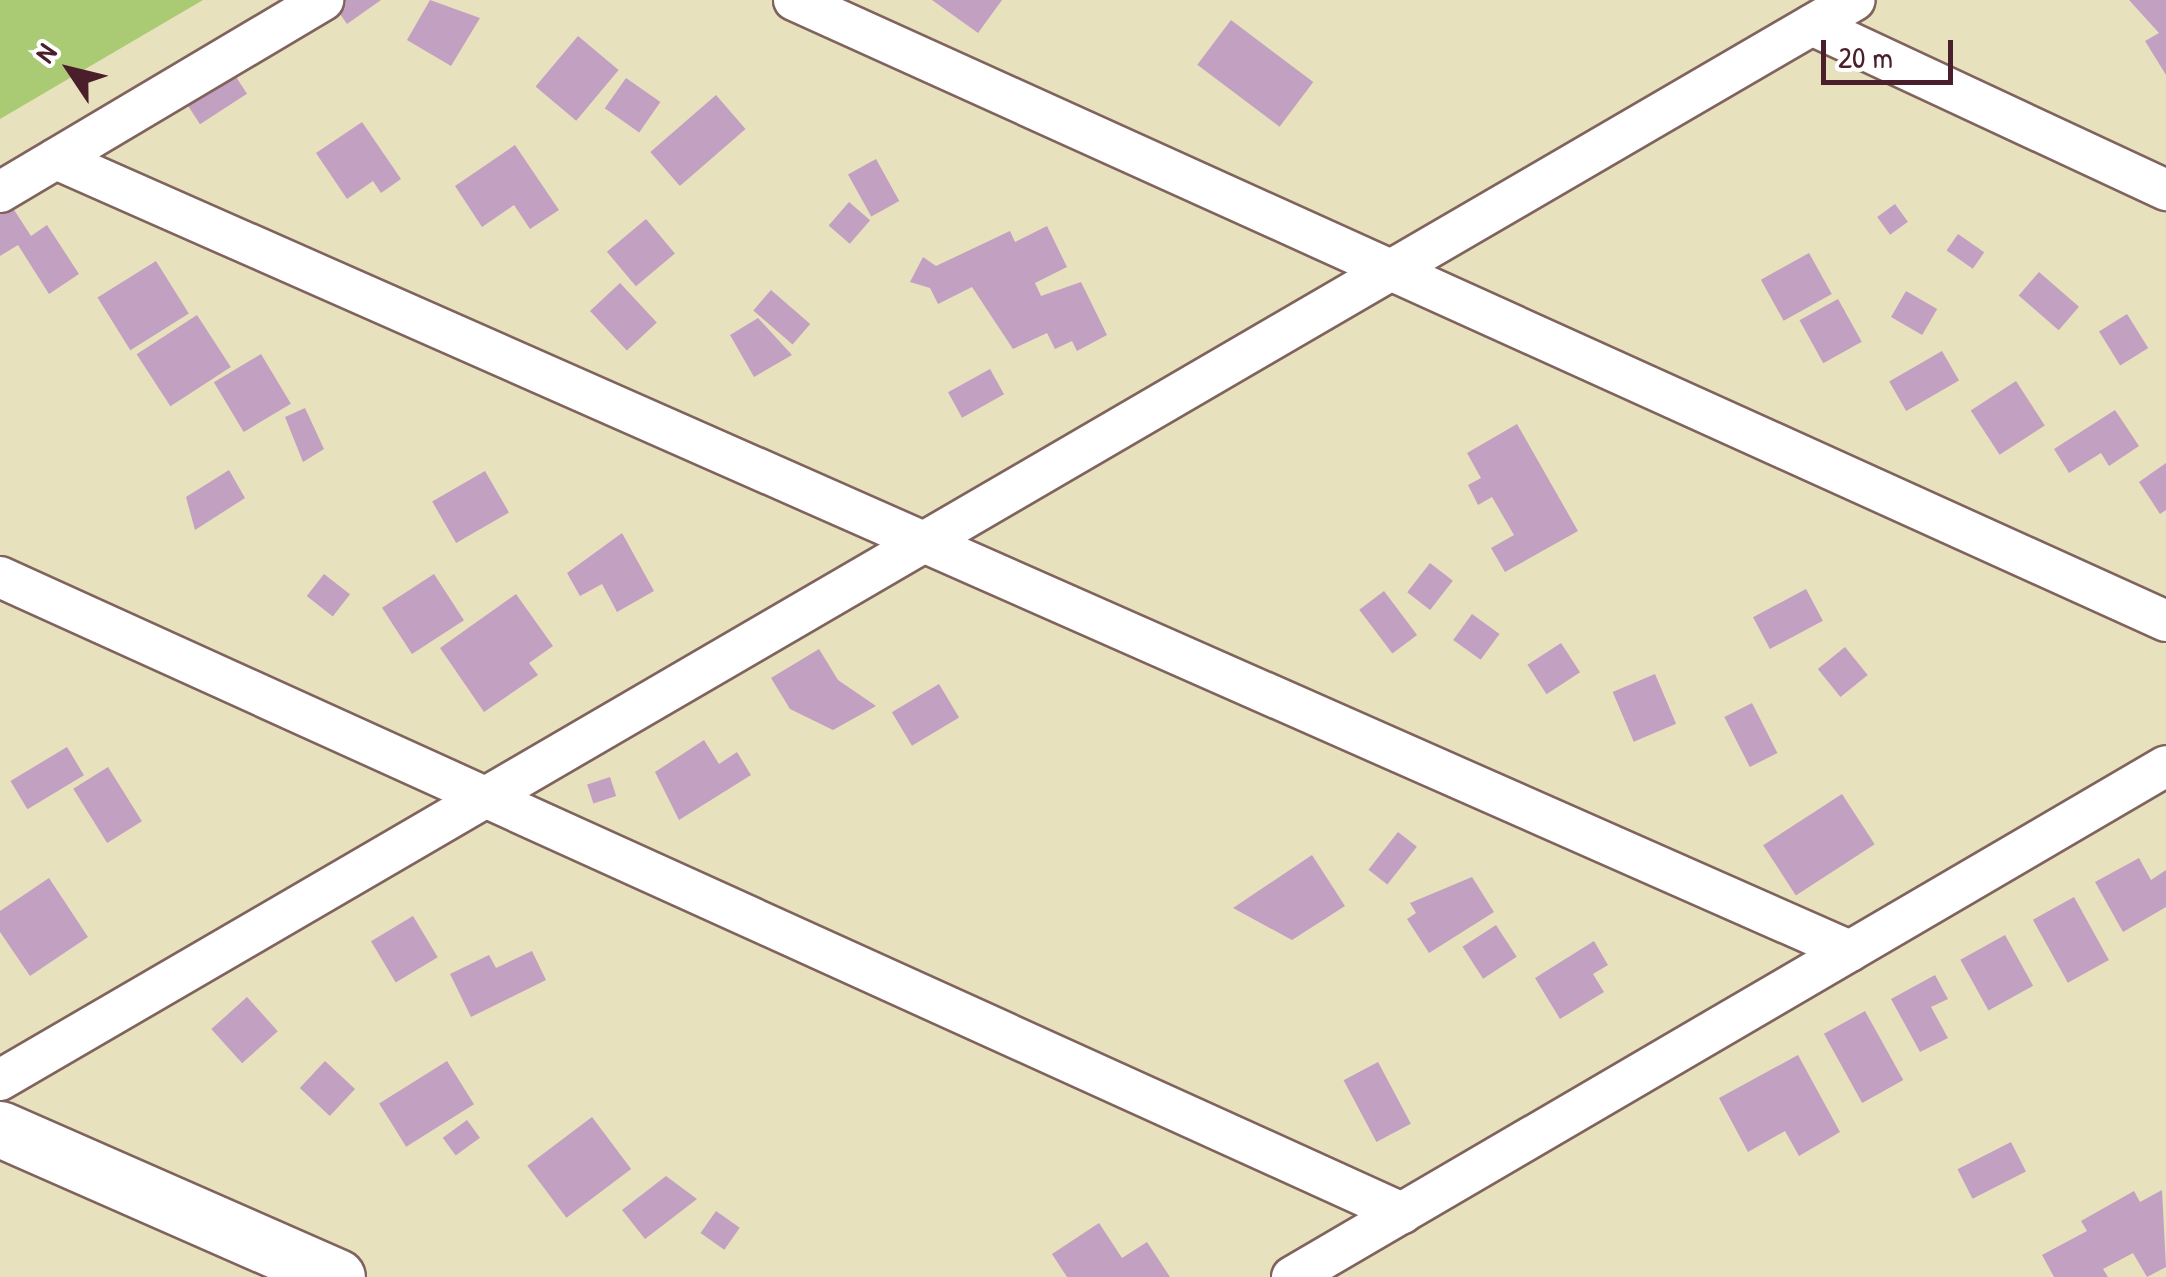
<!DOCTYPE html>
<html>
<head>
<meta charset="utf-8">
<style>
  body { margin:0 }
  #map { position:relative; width:2166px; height:1277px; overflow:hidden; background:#e8e1be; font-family:"Patrick Hand",sans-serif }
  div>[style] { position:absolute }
  .green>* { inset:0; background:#aaca73 }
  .building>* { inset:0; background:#c2a0c1; transform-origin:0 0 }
  .roads { filter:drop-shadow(2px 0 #81635e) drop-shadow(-2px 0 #81635e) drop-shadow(0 2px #81635e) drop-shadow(0 -2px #81635e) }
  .street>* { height:40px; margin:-20px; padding:0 20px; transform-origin:20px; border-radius:20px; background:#fff }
  .secondary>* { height:55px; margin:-27.5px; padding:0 27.5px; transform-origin:27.5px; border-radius:27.5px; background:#fff }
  span { translate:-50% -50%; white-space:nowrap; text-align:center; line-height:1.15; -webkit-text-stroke:8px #fff; paint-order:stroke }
  .north { position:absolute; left:20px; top:20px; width:100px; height:100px; -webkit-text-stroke:8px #fff; paint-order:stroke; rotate:305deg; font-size:28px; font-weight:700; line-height:40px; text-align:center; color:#4a1f2b }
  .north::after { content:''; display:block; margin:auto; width:35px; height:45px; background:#4a1f2b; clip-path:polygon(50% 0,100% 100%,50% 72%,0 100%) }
  .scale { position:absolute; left:1821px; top:40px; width:132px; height:45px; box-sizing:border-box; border:5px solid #4a1f2b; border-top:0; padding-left:12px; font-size:30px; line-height:35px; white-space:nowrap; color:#4a1f2b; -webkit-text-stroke:8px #fff; paint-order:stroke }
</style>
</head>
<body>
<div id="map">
  <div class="green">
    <i style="clip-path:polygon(0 0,203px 0,0 119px)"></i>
  </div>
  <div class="building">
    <i style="clip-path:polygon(330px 0,381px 0,347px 24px)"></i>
    <i style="clip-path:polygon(430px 0,480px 18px,451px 66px,407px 40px)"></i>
    <i style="clip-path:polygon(932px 0,1002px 0,978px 33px)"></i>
    <i style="clip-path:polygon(2129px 0,2166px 0,2166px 75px,2145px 41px,2159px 33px)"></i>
    <i style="left:1231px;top:20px;width:103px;height:56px;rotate:37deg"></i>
    <i style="left:578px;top:36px;width:53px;height:66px;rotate:40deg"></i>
    <i style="left:229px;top:66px;width:33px;height:56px;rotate:57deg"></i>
    <i style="left:626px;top:78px;width:42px;height:37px;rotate:35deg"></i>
    <i style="left:716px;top:95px;width:45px;height:87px;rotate:49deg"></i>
    <i style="clip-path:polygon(362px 122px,401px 179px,381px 193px,373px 181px,347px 199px,316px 153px)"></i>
    <i style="clip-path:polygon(515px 145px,559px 210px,530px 229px,514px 205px,482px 227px,455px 186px)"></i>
    <i style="left:876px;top:159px;width:48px;height:32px;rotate:61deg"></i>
    <i style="clip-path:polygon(0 188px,31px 236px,47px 225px,79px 274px,49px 294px,18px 245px,0 256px)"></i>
    <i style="left:849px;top:202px;width:28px;height:31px;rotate:41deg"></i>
    <i style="left:1895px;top:204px;width:22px;height:22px;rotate:54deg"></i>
    <i style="left:646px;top:219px;width:45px;height:51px;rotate:50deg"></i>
    <i style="clip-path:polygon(1047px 226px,1067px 267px,1035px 283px,1041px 296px,1081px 282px,1107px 335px,1077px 351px,1072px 341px,1055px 349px,1047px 333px,1013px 349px,972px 287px,938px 304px,930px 288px,910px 282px,923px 257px,936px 266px,1010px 231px,1015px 242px)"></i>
    <i style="left:1958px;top:234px;width:32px;height:20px;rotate:35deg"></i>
    <i style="left:1809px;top:253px;width:47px;height:55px;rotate:61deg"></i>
    <i style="left:156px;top:261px;width:62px;height:69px;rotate:58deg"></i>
    <i style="left:2039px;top:272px;width:53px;height:31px;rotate:41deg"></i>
    <i style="left:620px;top:283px;width:54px;height:41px;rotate:47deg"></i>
    <i style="left:771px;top:290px;width:52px;height:27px;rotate:41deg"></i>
    <i style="left:1906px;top:291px;width:36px;height:30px;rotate:30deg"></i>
    <i style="left:1838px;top:299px;width:49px;height:44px;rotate:61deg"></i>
    <i style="left:2127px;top:314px;width:40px;height:33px;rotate:58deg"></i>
    <i style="left:197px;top:315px;width:62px;height:72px;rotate:57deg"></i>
    <i style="clip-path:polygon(758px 318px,792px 355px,754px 377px,730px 335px)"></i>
    <i style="left:1942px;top:351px;width:34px;height:61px;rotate:60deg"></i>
    <i style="left:261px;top:354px;width:58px;height:55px;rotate:59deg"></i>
    <i style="left:990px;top:369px;width:29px;height:48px;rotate:61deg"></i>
    <i style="left:2016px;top:381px;width:53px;height:54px;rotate:57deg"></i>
    <i style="clip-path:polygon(305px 408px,324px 449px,303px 462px,285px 417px)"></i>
    <i style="clip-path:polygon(2115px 410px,2139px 446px,2109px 466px,2101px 453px,2069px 473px,2054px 449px)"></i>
    <i style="clip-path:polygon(1517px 424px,1578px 531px,1505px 572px,1491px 548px,1514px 535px,1492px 497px,1478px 505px,1468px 485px,1481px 478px,1467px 453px)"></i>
    <i style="clip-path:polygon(2166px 463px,2166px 510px,2160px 514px,2139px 482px)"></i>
    <i style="clip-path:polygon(229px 470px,245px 498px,195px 530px,186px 497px)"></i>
    <i style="left:485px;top:471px;width:48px;height:61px;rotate:60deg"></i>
    <i style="clip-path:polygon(622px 533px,654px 591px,617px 612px,602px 584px,580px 596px,567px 573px)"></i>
    <i style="left:1430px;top:563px;width:29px;height:37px;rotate:38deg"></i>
    <i style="left:324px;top:574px;width:33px;height:28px;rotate:38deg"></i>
    <i style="left:434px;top:574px;width:55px;height:62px;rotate:57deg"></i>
    <i style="left:1806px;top:589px;width:36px;height:60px;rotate:62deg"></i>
    <i style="left:1384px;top:591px;width:55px;height:31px;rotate:53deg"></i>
    <i style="clip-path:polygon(516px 594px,553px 646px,529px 663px,538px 675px,484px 712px,440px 648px)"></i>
    <i style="left:1472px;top:614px;width:34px;height:32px;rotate:36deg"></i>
    <i style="left:1561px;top:643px;width:35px;height:40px;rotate:57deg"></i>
    <i style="left:1845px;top:647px;width:36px;height:35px;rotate:51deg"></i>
    <i style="clip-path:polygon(819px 649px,838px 680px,876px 706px,833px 730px,790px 709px,771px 678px)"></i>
    <i style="left:1655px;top:674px;width:54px;height:46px;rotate:67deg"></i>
    <i style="left:939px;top:684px;width:39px;height:55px;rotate:59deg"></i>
    <i style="left:1752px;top:703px;width:56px;height:31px;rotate:63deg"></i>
    <i style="clip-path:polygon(704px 740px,719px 764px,737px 752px,751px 775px,679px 820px,655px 772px)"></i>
    <i style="left:67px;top:747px;width:33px;height:66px;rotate:59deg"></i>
    <i style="left:108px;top:767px;width:64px;height:41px;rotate:58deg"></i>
    <i style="left:610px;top:777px;width:20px;height:24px;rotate:72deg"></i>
    <i style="left:1842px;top:794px;width:60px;height:94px;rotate:57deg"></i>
    <i style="left:1398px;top:832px;width:24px;height:48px;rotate:38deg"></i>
    <i style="clip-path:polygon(1312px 855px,1345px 906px,1292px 940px,1233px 908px)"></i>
    <i style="clip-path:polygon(2139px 858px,2151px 880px,2166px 870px,2166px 907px,2123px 932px,2095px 882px)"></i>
    <i style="clip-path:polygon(1472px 877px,1494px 912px,1429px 953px,1407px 919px,1416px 913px,1410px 903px)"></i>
    <i style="clip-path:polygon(49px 878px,88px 937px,30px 976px,0 932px,0 911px)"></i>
    <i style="left:2074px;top:897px;width:72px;height:47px;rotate:61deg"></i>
    <i style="left:413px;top:916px;width:48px;height:49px;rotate:59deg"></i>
    <i style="left:1496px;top:925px;width:38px;height:40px;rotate:57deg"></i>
    <i style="left:2005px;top:935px;width:58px;height:51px;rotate:61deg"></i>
    <i style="clip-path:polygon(1594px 941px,1608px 965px,1593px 974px,1604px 992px,1560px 1019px,1535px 978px)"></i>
    <i style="clip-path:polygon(532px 951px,546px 980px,471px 1017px,450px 974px,489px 955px,496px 968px)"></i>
    <i style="clip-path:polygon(1935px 975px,1948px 999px,1931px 1007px,1948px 1038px,1920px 1052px,1891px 999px)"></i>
    <i style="left:247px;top:997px;width:46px;height:48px;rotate:48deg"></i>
    <i style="left:1865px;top:1011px;width:79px;height:47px;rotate:61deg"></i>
    <i style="clip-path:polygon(1798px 1055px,1840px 1132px,1799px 1156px,1785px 1131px,1748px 1152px,1719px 1098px)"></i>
    <i style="left:325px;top:1061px;width:41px;height:37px;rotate:43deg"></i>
    <i style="left:447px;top:1061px;width:51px;height:80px;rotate:58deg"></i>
    <i style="left:1378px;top:1062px;width:70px;height:39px;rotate:62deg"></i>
    <i style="left:592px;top:1117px;width:65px;height:81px;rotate:53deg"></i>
    <i style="left:467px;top:1120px;width:22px;height:30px;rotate:54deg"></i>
    <i style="left:2011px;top:1142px;width:33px;height:60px;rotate:63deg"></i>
    <i style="clip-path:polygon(666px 1176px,697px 1199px,645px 1239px,622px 1210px)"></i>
    <i style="clip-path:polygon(2162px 1190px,2166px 1267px,2147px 1277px,2133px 1253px,2103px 1269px,2108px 1277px,2054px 1277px,2042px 1255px,2087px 1231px,2081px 1221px,2134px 1191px,2140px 1202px)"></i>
    <i style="left:716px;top:1211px;width:29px;height:27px;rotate:35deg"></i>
    <i style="clip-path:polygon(1099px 1223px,1122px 1258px,1147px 1242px,1170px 1277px,1067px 1277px,1052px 1254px)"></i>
  </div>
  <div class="roads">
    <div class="street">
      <i style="left:794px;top:0;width:1506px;rotate:24.35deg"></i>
      <i style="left:1812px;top:25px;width:391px;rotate:25deg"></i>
      <i style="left:56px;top:159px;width:1961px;rotate:23.82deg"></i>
      <i style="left:0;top:192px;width:376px;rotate:-30.7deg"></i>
      <i style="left:0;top:577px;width:1540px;rotate:24.4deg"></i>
      <i style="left:0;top:1080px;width:2146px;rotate:-30.21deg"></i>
      <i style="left:1292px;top:1277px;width:1012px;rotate:-30.31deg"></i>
    </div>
    <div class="secondary">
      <i style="left:0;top:1129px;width:368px;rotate:23.7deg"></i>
    </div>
  </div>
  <div class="north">N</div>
  <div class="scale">20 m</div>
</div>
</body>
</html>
